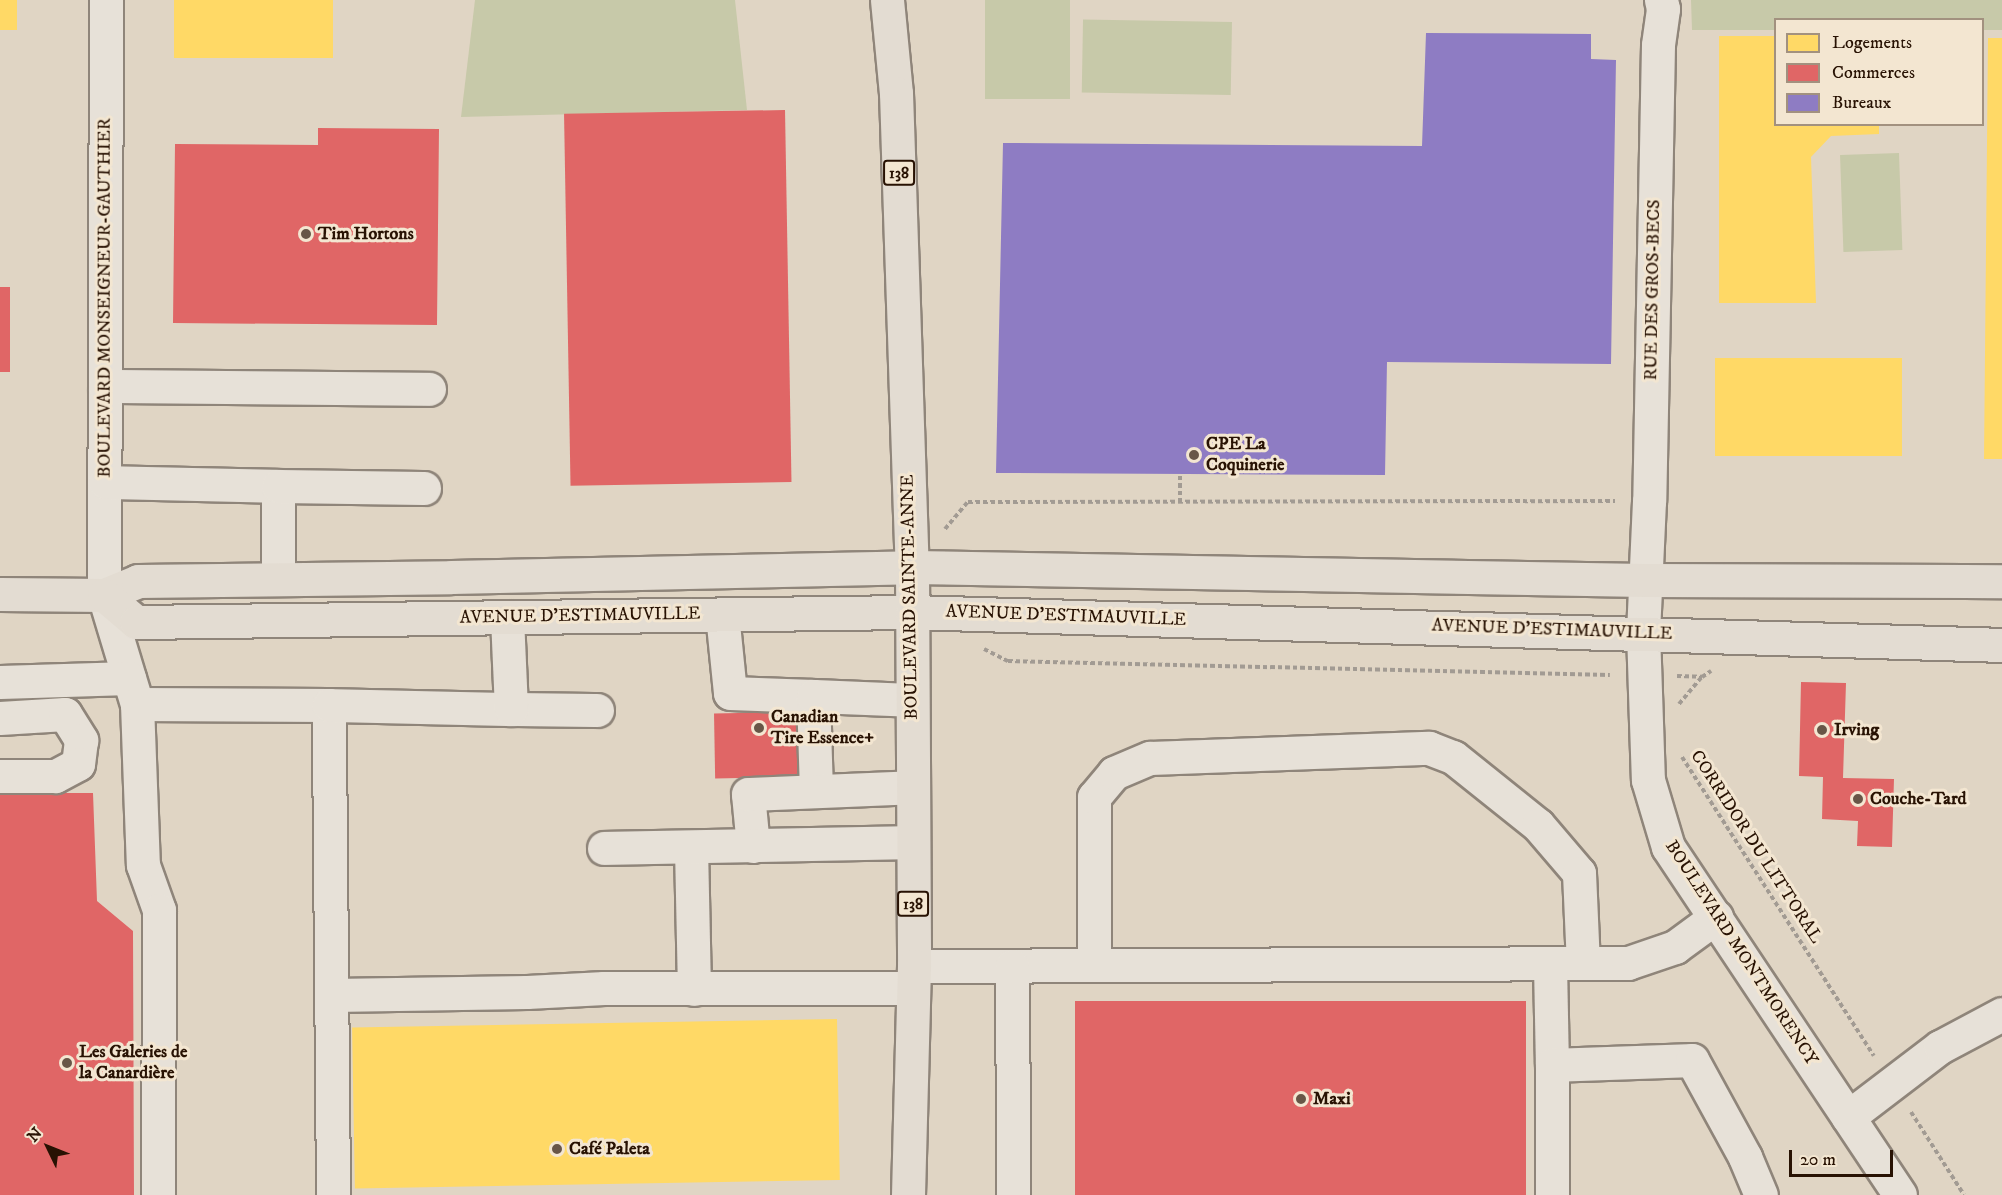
<!DOCTYPE html>
<html>
<head>
<meta charset="utf-8">
<style>
  body { margin:0 }
  #map { position:relative; width:2002px; height:1195px; overflow:hidden; background:#e0d5c4; font-family:"IM FELL DW Pica",serif }
  div>[style] { position:absolute }
  .green>* { inset:0; background:#c7c9a9; transform-origin:0 0 }
  .homes>* { inset:0; background:#ffd966; transform-origin:0 0 }
  .shops>* { inset:0; background:#e06666; transform-origin:0 0 }
  .offices>* { inset:0; background:#8e7cc3 }
  .path>* { height:4px; margin-top:-2px; transform-origin:0; background:repeating-linear-gradient(90deg,#a29b93 0 4.5px,transparent 0 7.5px) }
  .roads { filter:drop-shadow(2px 0 #8f857a) drop-shadow(-2px 0 #8f857a) drop-shadow(0 2px #8f857a) drop-shadow(0 -2px #8f857a) }
  .minor>* { height:33px; margin:-16.5px; padding:0 16.5px; transform-origin:16.5px; border-radius:16.5px; background:#e7e1d8 }
  .major>* { height:33px; margin:-16.5px; padding:0 16.5px; transform-origin:16.5px; border-radius:16.5px; background:#e3dcd2 }
  .dots>* { width:16px; height:16px; translate:-50% -50%; box-sizing:border-box; border:3px solid #f3e6d1; border-radius:50% }
  span { translate:-50% -50%; white-space:nowrap; text-align:center; line-height:1.15; -webkit-text-stroke:6px #f3e6d1; paint-order:stroke }
  .shield-label span { padding:2px 4px; background:#f3e6d1; border:2px solid; border-radius:4px; -webkit-text-stroke-width:0 }
  .shield-label { font-size:16px; color:#281203; font-weight:700 }
  .poi-label { font-size:18px; color:#281203; font-weight:700 }
  .left { translate:0 -50%; text-align:left }
  .street-label { font-size:18px; color:#281203 }
  .legend { position:absolute; left:1774px; top:18px; width:210px; height:108px; box-sizing:border-box; background:#f3e6d1; border:2px solid #a2917f; margin:0; padding:8px 10px; list-style:none; font-size:18px; color:#281203 }
  .legend li { display:flex; align-items:center; gap:12px; height:30px }
  .legend b { width:30px; border:2px solid #a2917f }
  .north { position:absolute; left:18px; top:1117px; width:60px; height:60px; -webkit-text-stroke:4px #f3e6d1; paint-order:stroke; rotate:313deg; font-size:16px; font-weight:700; line-height:24px; text-align:center; color:#281203 }
  .north::after { content:''; display:block; margin:auto; width:21px; height:27px; background:#281203; clip-path:polygon(50% 0,100% 100%,50% 72%,0 100%) }
  .scale { position:absolute; left:1789px; top:1150px; width:104px; height:27px; box-sizing:border-box; border:3px solid #281203; border-top:0; padding-left:8px; font-size:18px; line-height:21px; white-space:nowrap; color:#281203; -webkit-text-stroke:4px #f3e6d1; paint-order:stroke }
</style>
</head>
<body>
<div id="map">
  <div class="green">
    <i style="clip-path:polygon(475px 0,735px 0,747px 110px,461px 117px)"></i>
    <i style="left:985px;top:0;width:85px;height:99px"></i>
    <i style="clip-path:polygon(1691px 0,2002px 0,2002px 30px,1983px 30px,1982px 20px,1776px 20px,1775px 30px,1692px 30px)"></i>
    <i style="left:1232px;top:22px;width:73px;height:149px;rotate:91deg"></i>
    <i style="left:1899px;top:153px;width:97px;height:59px;rotate:88deg"></i>
  </div>
  <div class="homes">
    <i style="left:0;top:0;width:17px;height:30px"></i>
    <i style="left:174px;top:0;width:159px;height:58px"></i>
    <i style="clip-path:polygon(1719px 36px,1776px 36px,1776px 124px,1879px 124px,1879px 134px,1831px 136px,1811px 157px,1816px 303px,1719px 303px)"></i>
    <i style="clip-path:polygon(1988px 38px,2002px 38px,2002px 459px,1984px 459px)"></i>
    <i style="left:1902px;top:358px;width:98px;height:187px;rotate:90deg"></i>
    <i style="left:837px;top:1019px;width:161px;height:485px;rotate:89deg"></i>
  </div>
  <div class="shops">
    <i style="left:785px;top:110px;width:372px;height:221px;rotate:89deg"></i>
    <i style="clip-path:polygon(318px 128px,439px 129px,437px 325px,173px 323px,175px 144px,318px 145px)"></i>
    <i style="left:0;top:287px;width:10px;height:85px"></i>
    <i style="clip-path:polygon(1801px 682px,1846px 683px,1843px 778px,1894px 779px,1892px 847px,1857px 846px,1858px 821px,1822px 819px,1823px 777px,1799px 776px)"></i>
    <i style="left:799px;top:712px;width:65px;height:85px;rotate:89deg"></i>
    <i style="clip-path:polygon(56px 787px,56px 793px,93px 793px,97px 901px,133px 931px,134px 1195px,0 1195px,0 788px)"></i>
    <i style="left:1526px;top:1001px;width:194px;height:451px;rotate:90deg"></i>
  </div>
  <div class="offices">
    <i style="clip-path:polygon(1426px 33px,1591px 34px,1591px 59px,1616px 60px,1611px 364px,1387px 362px,1385px 475px,996px 473px,1003px 143px,1422px 146px)"></i>
  </div>
  <div class="path">
    <i style="left:1180px;top:503px;width:29px;rotate:-90deg"></i>
    <i style="left:945px;top:529px;width:35px;rotate:-50deg"></i>
    <i style="left:968px;top:502px;width:647px;rotate:-0.09deg"></i>
    <i style="left:984px;top:649px;width:27px;rotate:27deg"></i>
    <i style="left:1008px;top:661px;width:602px;rotate:1.33deg"></i>
    <i style="left:1677px;top:676px;width:25px;rotate:2deg"></i>
    <i style="left:1679px;top:704px;width:35px;rotate:-50deg"></i>
    <i style="left:1702px;top:677px;width:11px;rotate:-34deg"></i>
    <i style="left:1682px;top:757px;width:355px;rotate:57.3deg"></i>
    <i style="left:1911px;top:1112px;width:98px;rotate:57.4deg"></i>
  </div>
  <div class="roads">
    <div class="minor">
      <i style="left:106px;top:0;width:595px;rotate:90.19deg"></i>
      <i style="left:104px;top:595px;width:114px;rotate:73.2deg"></i>
      <i style="left:137px;top:704px;width:161px;rotate:87.9deg"></i>
      <i style="left:143px;top:865px;width:48px;rotate:70.4deg"></i>
      <i style="left:159px;top:910px;width:285px;rotate:90.2deg"></i>
      <i style="left:1661px;top:0;width:9px;rotate:77deg"></i>
      <i style="left:1663px;top:9px;width:36px;rotate:98deg"></i>
      <i style="left:1658px;top:45px;width:456px;rotate:91.1deg"></i>
      <i style="left:1649px;top:501px;width:131px;rotate:92.6deg"></i>
      <i style="left:1643px;top:632px;width:148px;rotate:88.1deg"></i>
      <i style="left:1648px;top:780px;width:70px;rotate:73.4deg"></i>
      <i style="left:1668px;top:847px;width:418px;rotate:56.3deg"></i>
      <i style="left:105px;top:386px;width:324px;rotate:0.5deg"></i>
      <i style="left:105px;top:482px;width:173px;rotate:1.3deg"></i>
      <i style="left:278px;top:486px;width:93px;rotate:90deg"></i>
      <i style="left:278px;top:486px;width:146px;rotate:0.8deg"></i>
      <i style="left:722px;top:614px;width:79px;rotate:84.2deg"></i>
      <i style="left:730px;top:693px;width:83px;rotate:2.1deg"></i>
      <i style="left:0;top:682px;width:129px;rotate:-1.8deg"></i>
      <i style="left:137px;top:704px;width:192px;rotate:0.3deg"></i>
      <i style="left:511px;top:709px;width:86px;rotate:0.7deg"></i>
      <i style="left:0;top:718px;width:65px;rotate:-3.5deg"></i>
      <i style="left:65px;top:714px;width:31px;rotate:58deg"></i>
      <i style="left:81px;top:740px;width:24px;rotate:97deg"></i>
      <i style="left:78px;top:764px;width:26px;rotate:152deg"></i>
      <i style="left:55px;top:776px;width:55px;rotate:180deg"></i>
      <i style="left:816px;top:791px;width:95px;rotate:-91.8deg"></i>
      <i style="left:813px;top:696px;width:99px;rotate:2.3deg"></i>
      <i style="left:753px;top:846px;width:52px;rotate:-95.5deg"></i>
      <i style="left:748px;top:794px;width:165px;rotate:-2.4deg"></i>
      <i style="left:691px;top:847px;width:142px;rotate:88.8deg"></i>
      <i style="left:604px;top:848px;width:309px;rotate:-1.1deg"></i>
      <i style="left:1550px;top:964px;width:101px;rotate:88.9deg"></i>
      <i style="left:1552px;top:1065px;width:140px;rotate:-2deg"></i>
      <i style="left:1692px;top:1060px;width:111px;rotate:61.3deg"></i>
      <i style="left:1745px;top:1157px;width:41px;rotate:67.2deg"></i>
      <i style="left:1094px;top:965px;width:168px;rotate:-90deg"></i>
      <i style="left:1094px;top:797px;width:31px;rotate:-50deg"></i>
      <i style="left:1114px;top:773px;width:39px;rotate:-23deg"></i>
      <i style="left:1150px;top:758px;width:279px;rotate:-2.1deg"></i>
      <i style="left:1429px;top:748px;width:26px;rotate:21deg"></i>
      <i style="left:1453px;top:757px;width:109px;rotate:38.7deg"></i>
      <i style="left:1538px;top:825px;width:63px;rotate:49.5deg"></i>
      <i style="left:1579px;top:873px;width:90px;rotate:87.5deg"></i>
      <i style="left:914px;top:966px;width:714px;rotate:-0.24deg"></i>
      <i style="left:1628px;top:963px;width:50px;rotate:-18.8deg"></i>
      <i style="left:1675px;top:947px;width:51px;rotate:-36.2deg"></i>
      <i style="left:1012px;top:966px;width:229px;rotate:89.7deg"></i>
      <i style="left:332px;top:995px;width:195px;rotate:-0.9deg"></i>
      <i style="left:527px;top:992px;width:77px;rotate:-3deg"></i>
      <i style="left:604px;top:988px;width:309px"></i>
      <i style="left:1552px;top:1065px;width:130px;rotate:90deg"></i>
      <i style="left:1848px;top:1117px;width:116px;rotate:-37.3deg"></i>
      <i style="left:1940px;top:1047px;width:70px;rotate:-28deg"></i>
      <i style="left:333px;top:1195px;width:490px;rotate:-90.5deg"></i>
      <i style="left:329px;top:705px;width:182px;rotate:1.3deg"></i>
      <i style="left:511px;top:709px;width:92px;rotate:-92.5deg"></i>
    </div>
    <div class="major">
      <i style="left:887px;top:0;width:93px;rotate:84.5deg"></i>
      <i style="left:896px;top:93px;width:474px;rotate:88.1deg"></i>
      <i style="left:912px;top:567px;width:399px;rotate:89.7deg"></i>
      <i style="left:914px;top:966px;width:229px;rotate:91.5deg"></i>
      <i style="left:0;top:594px;width:104px;rotate:0.6deg"></i>
      <i style="left:104px;top:595px;width:37px;rotate:-22deg"></i>
      <i style="left:138px;top:581px;width:313px;rotate:-0.7deg"></i>
      <i style="left:451px;top:577px;width:461px;rotate:-1.2deg"></i>
      <i style="left:912px;top:567px;width:733px;rotate:1.02deg"></i>
      <i style="left:1645px;top:580px;width:357px;rotate:0.2deg"></i>
      <i style="left:104px;top:595px;width:42px;rotate:40.2deg"></i>
      <i style="left:136px;top:622px;width:776px;rotate:-0.74deg"></i>
      <i style="left:912px;top:612px;width:1090px;rotate:1.73deg"></i>
    </div>
  </div>
  <div class="dots">
    <i style="left:306px;top:234px;background:#685647"></i>
    <i style="left:1194px;top:455px;background:#685647"></i>
    <i style="left:759px;top:728px;background:#685647"></i>
    <i style="left:1822px;top:730px;background:#685647"></i>
    <i style="left:1858px;top:799px;background:#685647"></i>
    <i style="left:67px;top:1063px;background:#685647"></i>
    <i style="left:1301px;top:1099px;background:#685647"></i>
    <i style="left:557px;top:1149px;background:#685647"></i>
  </div>
  <div class="shield-label">
    <span style="left:899px;top:173px">138</span>
    <span style="left:913px;top:904px">138</span>
  </div>
  <div class="poi-label">
    <span class="left" style="left:318px;top:234px">Tim Hortons</span>
    <span class="left" style="left:1206px;top:455px">CPE La<br>Coquinerie</span>
    <span class="left" style="left:771px;top:728px">Canadian<br>Tire Essence+</span>
    <span class="left" style="left:1834px;top:730px">Irving</span>
    <span class="left" style="left:1870px;top:799px">Couche-Tard</span>
    <span class="left" style="left:79px;top:1063px">Les Galeries de<br>la Canardière</span>
    <span class="left" style="left:1313px;top:1099px">Maxi</span>
    <span class="left" style="left:569px;top:1149px">Café Paleta</span>
  </div>
  <div class="street-label">
    <span style="left:1653px;top:290px;rotate:-89deg">RUE DES GROS-BECS</span>
    <span style="left:105px;top:298px;rotate:-90deg">BOULEVARD MONSEIGNEUR-GAUTHIER</span>
    <span style="left:910px;top:597px;rotate:-91deg">BOULEVARD SAINTE-ANNE</span>
    <span style="left:580px;top:616px;rotate:-1deg">AVENUE D'ESTIMAUVILLE</span>
    <span style="left:1066px;top:616px;rotate:2deg">AVENUE D'ESTIMAUVILLE</span>
    <span style="left:1552px;top:630px;rotate:2deg">AVENUE D'ESTIMAUVILLE</span>
    <span style="left:1756px;top:847px;rotate:57deg">CORRIDOR DU LITTORAL</span>
    <span style="left:1741px;top:953px;rotate:57deg">BOULEVARD MONTMORENCY</span>
  </div>
  <ul class="legend">
  <li><b style="height:16px;background:#ffd966"></b>Logements</li>
  <li><b style="height:16px;background:#e06666"></b>Commerces</li>
  <li><b style="height:16px;background:#8e7cc3"></b>Bureaux</li>
  </ul>
  <div class="north">N</div>
  <div class="scale">20 m</div>
</div>
</body>
</html>
